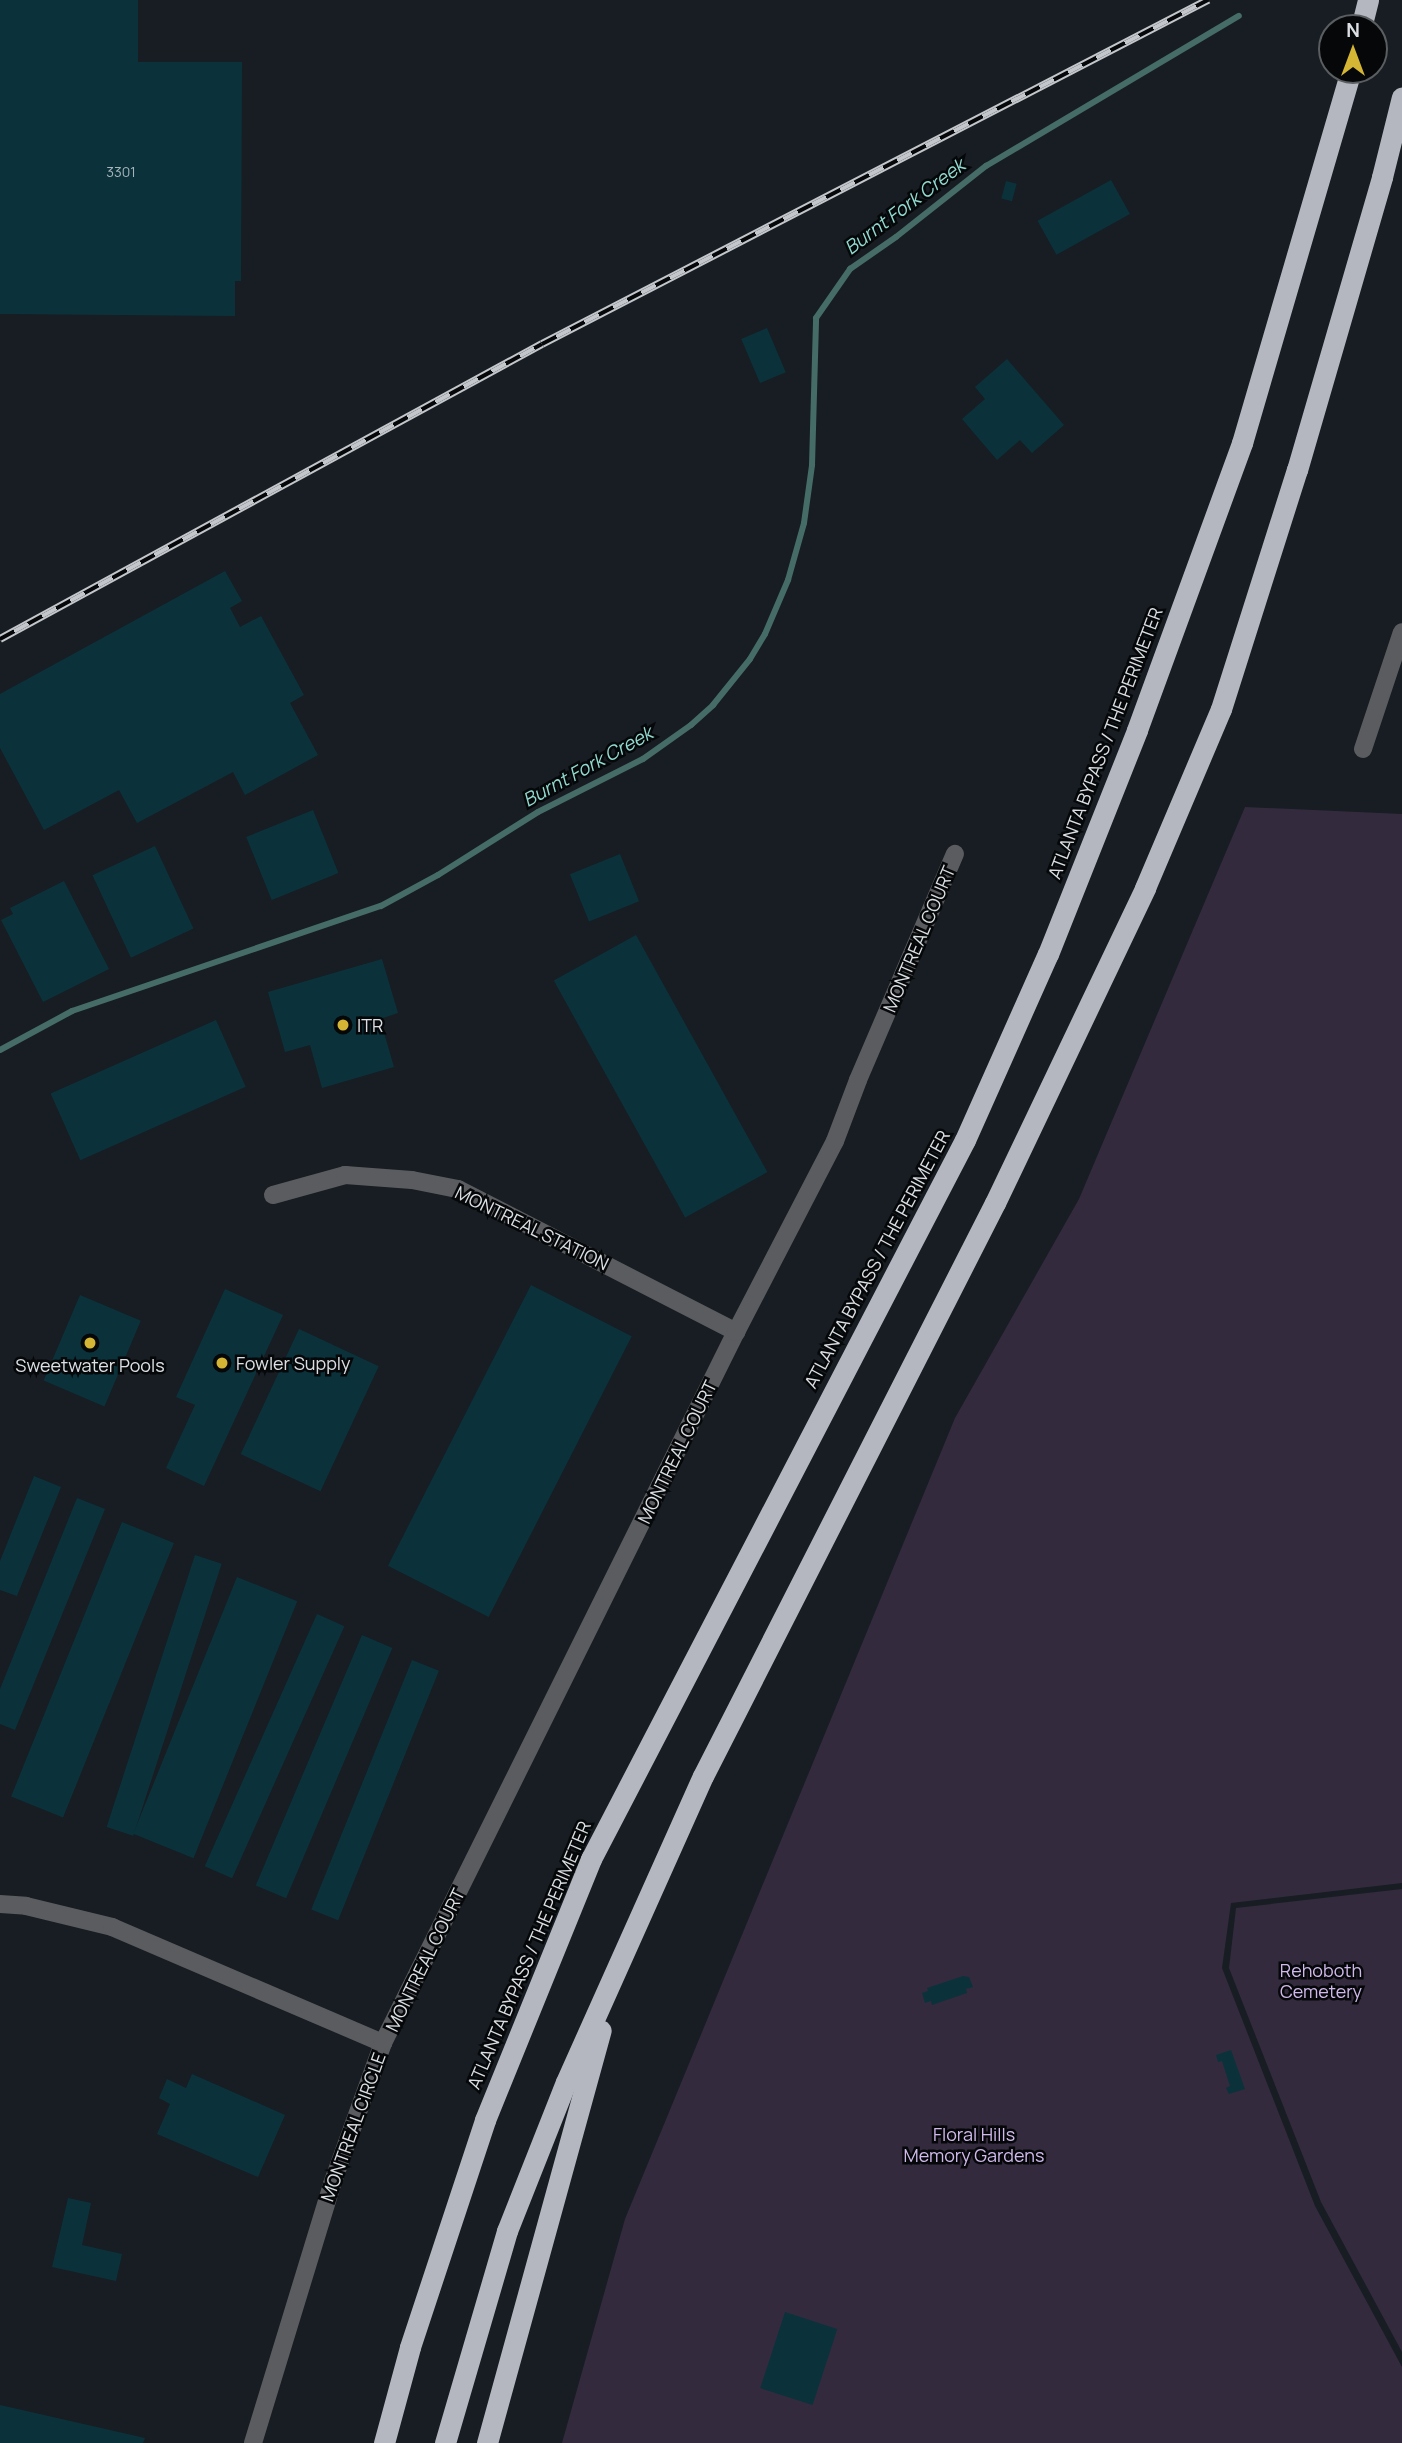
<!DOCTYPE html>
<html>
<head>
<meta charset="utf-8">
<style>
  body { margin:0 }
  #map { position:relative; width:1402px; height:2443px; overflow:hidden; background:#171d22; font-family:Manrope,sans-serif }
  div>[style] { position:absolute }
  .green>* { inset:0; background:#332a3e }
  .stream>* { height:6px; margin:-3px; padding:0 3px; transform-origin:3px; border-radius:3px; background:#456c67 }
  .building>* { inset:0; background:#0b323b; transform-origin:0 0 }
  .street>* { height:18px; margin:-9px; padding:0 9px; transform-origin:9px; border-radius:9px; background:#5b5c60 }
  .highway>* { height:21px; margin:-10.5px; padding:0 10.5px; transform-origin:10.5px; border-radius:10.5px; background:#b4b7c0 }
  .rail>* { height:8px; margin-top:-4px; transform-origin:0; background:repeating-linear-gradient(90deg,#050709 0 16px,#c3c7cb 0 32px); box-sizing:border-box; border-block:2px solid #c3c7cb }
  .dots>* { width:19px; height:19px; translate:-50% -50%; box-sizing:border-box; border:4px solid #050709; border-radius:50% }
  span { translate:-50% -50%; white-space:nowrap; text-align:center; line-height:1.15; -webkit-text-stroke:5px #050709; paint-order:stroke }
  .number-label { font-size:14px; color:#a8b4ba }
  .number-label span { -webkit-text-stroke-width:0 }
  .street-label { font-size:18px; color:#dce0e4 }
  .poi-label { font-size:18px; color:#dce0e4 }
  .left { translate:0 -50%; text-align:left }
  .park-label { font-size:18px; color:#d0b9ec }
  .water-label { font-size:19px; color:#91dbd1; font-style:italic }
  .north { position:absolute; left:1318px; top:14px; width:70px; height:70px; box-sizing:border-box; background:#050709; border:2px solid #5b5e61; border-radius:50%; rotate:0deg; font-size:19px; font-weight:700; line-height:28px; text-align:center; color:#dce0e4 }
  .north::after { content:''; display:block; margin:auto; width:24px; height:32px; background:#d5b534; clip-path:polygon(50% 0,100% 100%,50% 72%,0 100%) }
</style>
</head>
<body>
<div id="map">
  <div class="green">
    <i style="clip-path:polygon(1245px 807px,1402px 814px,1402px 1883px,1231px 1903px,1222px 1968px,1315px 2206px,1402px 2367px,1402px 2443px,562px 2443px,625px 2219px,955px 1418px,1079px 1199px)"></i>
    <i style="clip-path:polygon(1402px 1889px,1402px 2352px,1321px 2202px,1229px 1968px,1236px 1908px)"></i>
  </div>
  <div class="stream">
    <i style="left:0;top:1050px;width:82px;rotate:-28.4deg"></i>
    <i style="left:72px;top:1011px;width:326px;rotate:-18.8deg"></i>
    <i style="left:381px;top:906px;width:65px;rotate:-28.5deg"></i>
    <i style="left:438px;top:875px;width:118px;rotate:-32.2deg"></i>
    <i style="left:538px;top:812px;width:118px;rotate:-26.8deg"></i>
    <i style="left:643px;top:759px;width:59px;rotate:-35.3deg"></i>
    <i style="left:691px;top:725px;width:30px;rotate:-42deg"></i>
    <i style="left:713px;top:705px;width:59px;rotate:-51.2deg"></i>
    <i style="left:750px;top:659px;width:29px;rotate:-59deg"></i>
    <i style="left:765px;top:634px;width:59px;rotate:-66.9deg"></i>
    <i style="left:788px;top:580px;width:59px;rotate:-74.3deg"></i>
    <i style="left:804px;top:523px;width:59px;rotate:-82.1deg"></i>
    <i style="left:812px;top:465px;width:147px;rotate:-88.4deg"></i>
    <i style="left:816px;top:318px;width:60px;rotate:-55.2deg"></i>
    <i style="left:850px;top:269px;width:56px;rotate:-34.8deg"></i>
    <i style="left:896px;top:237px;width:115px;rotate:-38.3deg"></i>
    <i style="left:986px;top:166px;width:294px;rotate:-30.7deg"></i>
  </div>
  <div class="building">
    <i style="clip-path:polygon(0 0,138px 0,138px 62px,242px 62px,241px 281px,235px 281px,235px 316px,0 314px)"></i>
    <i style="left:1111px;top:180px;width:39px;height:84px;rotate:61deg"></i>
    <i style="left:1006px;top:181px;width:11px;height:18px;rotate:15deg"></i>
    <i style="left:767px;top:328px;width:48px;height:28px;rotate:67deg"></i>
    <i style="clip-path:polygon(1007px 359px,1064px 425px,1032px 453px,1020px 440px,997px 460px,962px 419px,985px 399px,975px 387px)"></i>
    <i style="clip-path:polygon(225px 571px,242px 601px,230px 608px,240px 627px,261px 616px,304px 695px,290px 703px,318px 755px,245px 795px,233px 772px,137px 823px,119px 790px,44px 830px,0 748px,0 694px)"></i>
    <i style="left:313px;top:810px;width:68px;height:72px;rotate:68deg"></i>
    <i style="left:155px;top:846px;width:91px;height:69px;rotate:65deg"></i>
    <i style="left:620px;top:854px;width:51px;height:54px;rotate:68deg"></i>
    <i style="clip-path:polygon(64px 881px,109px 969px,43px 1002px,1px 920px,13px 914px,10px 908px)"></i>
    <i style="left:636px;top:935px;width:271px;height:94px;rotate:61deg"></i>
    <i style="clip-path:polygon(382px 959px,398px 1013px,380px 1019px,394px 1067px,322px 1088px,310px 1045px,285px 1052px,268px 992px)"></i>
    <i style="left:216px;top:1020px;width:73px;height:181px;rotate:66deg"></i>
    <i style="left:531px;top:1285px;width:113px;height:315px;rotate:27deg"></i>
    <i style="clip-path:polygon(225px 1289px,283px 1315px,204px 1486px,166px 1468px,195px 1405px,176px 1397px)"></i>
    <i style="left:80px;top:1295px;width:66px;height:93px;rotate:23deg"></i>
    <i style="left:299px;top:1329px;width:88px;height:138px;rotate:25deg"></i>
    <i style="clip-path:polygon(34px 1476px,61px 1487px,17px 1596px,0 1590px,0 1561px)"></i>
    <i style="clip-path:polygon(77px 1498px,105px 1509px,15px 1730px,0 1724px,0 1689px)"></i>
    <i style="left:122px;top:1522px;width:56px;height:296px;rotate:22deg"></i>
    <i style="left:195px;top:1555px;width:28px;height:286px;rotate:18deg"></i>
    <i style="left:237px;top:1577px;width:65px;height:277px;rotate:22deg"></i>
    <i style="left:317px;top:1614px;width:30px;height:276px;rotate:24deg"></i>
    <i style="left:362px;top:1635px;width:33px;height:272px;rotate:23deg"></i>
    <i style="left:412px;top:1660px;width:29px;height:269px;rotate:22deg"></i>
    <i style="clip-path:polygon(963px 1976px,969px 1977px,973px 1987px,966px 1989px,967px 1993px,932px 2005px,931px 2001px,925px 2003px,922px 1993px,928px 1991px,927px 1988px)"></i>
    <i style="clip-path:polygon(1231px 2050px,1245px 2089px,1229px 2094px,1226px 2088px,1230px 2086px,1222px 2061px,1218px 2062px,1216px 2055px)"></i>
    <i style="clip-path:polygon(192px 2074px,285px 2115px,258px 2177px,157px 2134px,170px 2104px,159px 2098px,167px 2079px,186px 2088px)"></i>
    <i style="clip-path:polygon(68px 2198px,91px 2203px,82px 2245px,122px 2254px,116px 2281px,52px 2267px)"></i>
    <i style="left:785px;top:2312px;width:55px;height:80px;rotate:18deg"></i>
    <i style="clip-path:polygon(0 2405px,145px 2438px,143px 2443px,0 2443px)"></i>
  </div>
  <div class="street">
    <i style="left:1363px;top:749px;width:123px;rotate:-71.6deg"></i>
    <i style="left:273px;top:1195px;width:75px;rotate:-15.5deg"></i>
    <i style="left:345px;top:1175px;width:67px;rotate:4.3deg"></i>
    <i style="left:412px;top:1180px;width:47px;rotate:11.1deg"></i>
    <i style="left:458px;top:1189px;width:313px;rotate:27.2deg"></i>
    <i style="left:0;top:1904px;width:26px;rotate:4deg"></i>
    <i style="left:26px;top:1906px;width:89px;rotate:13.7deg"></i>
    <i style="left:112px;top:1927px;width:295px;rotate:23.2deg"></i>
    <i style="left:253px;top:2443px;width:271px;rotate:-73deg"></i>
    <i style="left:332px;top:2184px;width:150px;rotate:-70.1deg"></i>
    <i style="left:383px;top:2043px;width:794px;rotate:-63.6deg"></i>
    <i style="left:736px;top:1332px;width:215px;rotate:-62.6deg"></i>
    <i style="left:835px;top:1141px;width:65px;rotate:-69.3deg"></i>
    <i style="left:858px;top:1080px;width:246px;rotate:-66.8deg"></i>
  </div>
  <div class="highway">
    <i style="left:1361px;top:28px;width:29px;rotate:-76deg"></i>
    <i style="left:384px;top:2443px;width:99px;rotate:-74.8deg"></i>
    <i style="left:410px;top:2347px;width:239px;rotate:-71.7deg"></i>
    <i style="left:485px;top:2120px;width:282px;rotate:-67.9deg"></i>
    <i style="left:591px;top:1859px;width:810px;rotate:-62.52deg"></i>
    <i style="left:965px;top:1140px;width:204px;rotate:-66deg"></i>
    <i style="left:1048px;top:954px;width:241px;rotate:-68.3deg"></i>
    <i style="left:1137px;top:730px;width:306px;rotate:-69.9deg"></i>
    <i style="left:1242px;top:443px;width:389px;rotate:-73.7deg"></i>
    <i style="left:445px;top:2443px;width:221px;rotate:-73.7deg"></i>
    <i style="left:507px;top:2231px;width:160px;rotate:-68.4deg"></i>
    <i style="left:566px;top:2082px;width:335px;rotate:-65.9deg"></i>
    <i style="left:703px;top:1776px;width:643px;rotate:-63deg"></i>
    <i style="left:995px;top:1203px;width:349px;rotate:-64.5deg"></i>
    <i style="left:1145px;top:888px;width:194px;rotate:-67deg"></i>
    <i style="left:1221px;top:709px;width:251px;rotate:-72.4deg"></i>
    <i style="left:1297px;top:470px;width:305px;rotate:-73.8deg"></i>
    <i style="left:1382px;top:177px;width:82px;rotate:-76deg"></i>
    <i style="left:487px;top:2443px;width:428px;rotate:-74.6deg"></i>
  </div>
  <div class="rail">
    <i style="left:0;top:639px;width:617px;rotate:-28.56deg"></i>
    <i style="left:542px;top:344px;width:750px;rotate:-27.32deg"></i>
  </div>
  <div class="dots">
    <i style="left:343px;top:1025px;background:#d5b534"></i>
    <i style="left:90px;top:1343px;background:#d5b534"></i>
    <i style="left:222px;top:1363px;background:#d5b534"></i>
  </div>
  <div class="number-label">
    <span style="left:121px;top:172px">3301</span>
  </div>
  <div class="street-label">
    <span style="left:1105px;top:743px;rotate:-69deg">ATLANTA BYPASS / THE PERIMETER</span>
    <span style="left:919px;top:939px;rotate:-67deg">MONTREAL COURT</span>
    <span style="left:532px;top:1228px;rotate:26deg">MONTREAL STATION</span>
    <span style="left:877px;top:1259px;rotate:-62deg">ATLANTA BYPASS / THE PERIMETER</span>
    <span style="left:677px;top:1452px;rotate:-64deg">MONTREAL COURT</span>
    <span style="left:529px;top:1955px;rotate:-67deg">ATLANTA BYPASS / THE PERIMETER</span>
    <span style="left:425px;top:1960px;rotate:-64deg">MONTREAL COURT</span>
    <span style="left:353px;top:2127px;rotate:-70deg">MONTREAL CIRCLE</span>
  </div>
  <div class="poi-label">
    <span class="left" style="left:357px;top:1025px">ITR</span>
    <span class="left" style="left:236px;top:1363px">Fowler Supply</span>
    <span style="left:90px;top:1365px">Sweetwater Pools</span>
  </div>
  <div class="park-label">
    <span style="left:1321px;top:1981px">Rehoboth<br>Cemetery</span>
    <span style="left:974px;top:2145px">Floral Hills<br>Memory Gardens</span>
  </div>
  <div class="water-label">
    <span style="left:905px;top:207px;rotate:-37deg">Burnt Fork Creek</span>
    <span style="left:588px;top:767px;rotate:-29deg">Burnt Fork Creek</span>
  </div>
  <div class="north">N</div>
</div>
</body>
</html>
